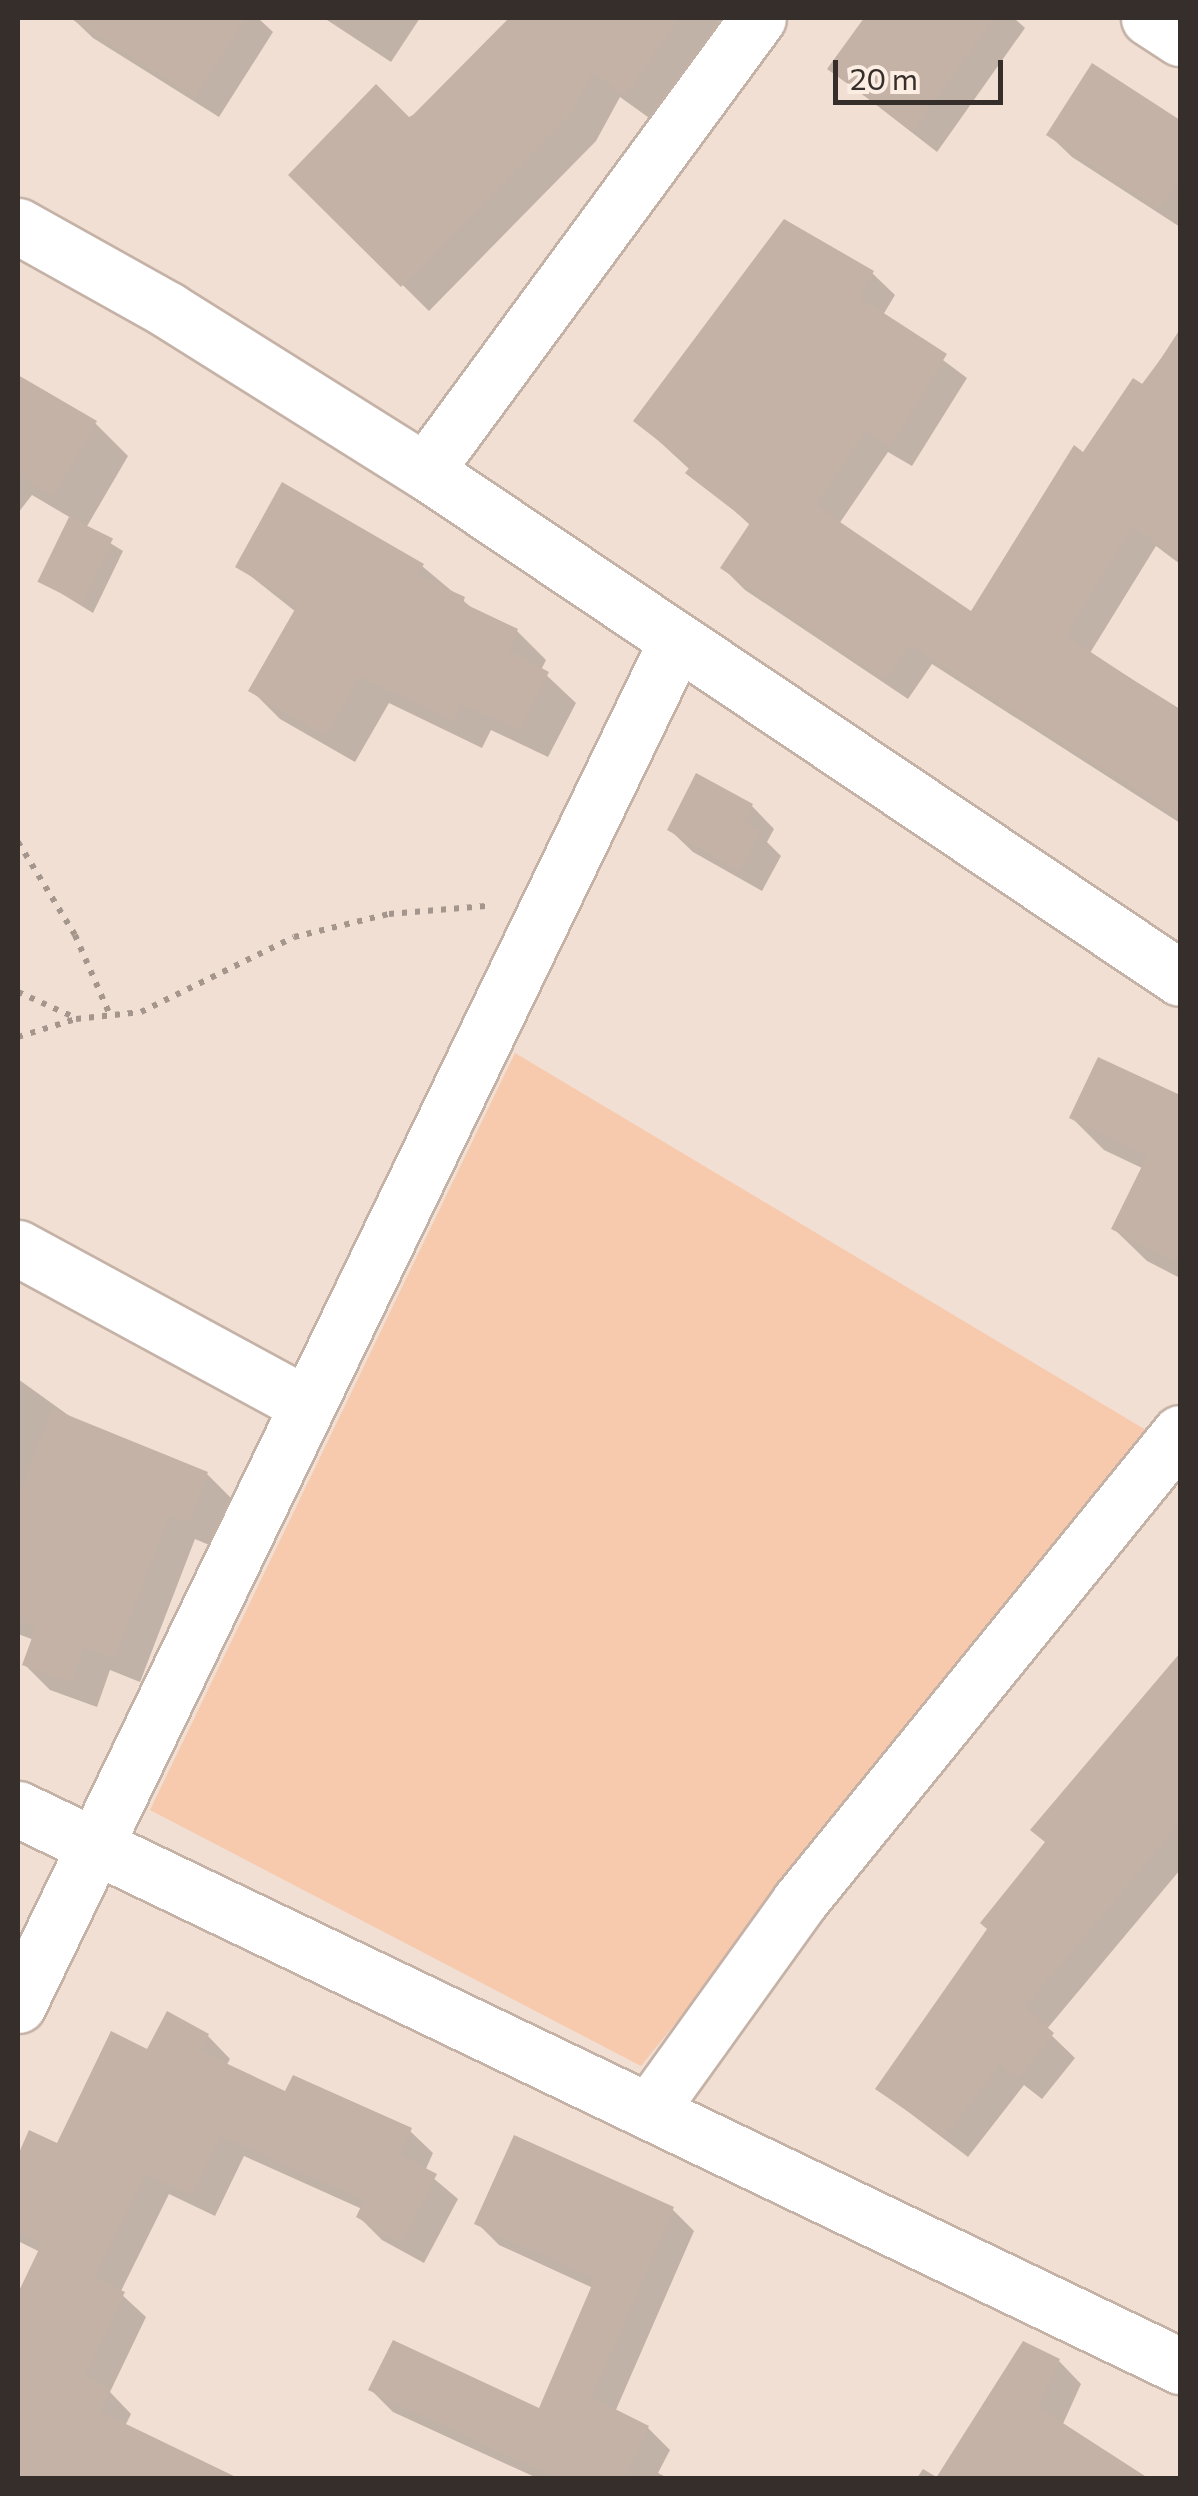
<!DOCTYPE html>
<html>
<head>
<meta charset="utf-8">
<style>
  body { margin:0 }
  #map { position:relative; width:1198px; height:2496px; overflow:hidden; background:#f2dfd3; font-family:Commissioner,sans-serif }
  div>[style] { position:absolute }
  .green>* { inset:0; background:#f7c9ad }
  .shadow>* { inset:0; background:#0003 }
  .building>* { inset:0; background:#c5b2a7; transform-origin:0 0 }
  .path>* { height:6px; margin-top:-3px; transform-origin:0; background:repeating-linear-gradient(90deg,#a4968d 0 5px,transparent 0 13px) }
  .roads { filter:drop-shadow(2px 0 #c5b2a7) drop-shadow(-2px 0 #c5b2a7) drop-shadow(0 2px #c5b2a7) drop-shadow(0 -2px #c5b2a7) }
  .minor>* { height:55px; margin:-27.5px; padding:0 27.5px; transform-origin:27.5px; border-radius:27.5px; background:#fff }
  span { translate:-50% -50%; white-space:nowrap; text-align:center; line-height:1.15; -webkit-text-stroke:10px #fcede3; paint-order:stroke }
  .frame { position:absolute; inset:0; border:20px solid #362e2a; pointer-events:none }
  .scale { position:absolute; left:833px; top:60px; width:170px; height:45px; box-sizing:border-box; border:5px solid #362e2a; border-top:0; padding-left:12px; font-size:30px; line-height:35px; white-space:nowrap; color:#362e2a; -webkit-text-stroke:8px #fcede3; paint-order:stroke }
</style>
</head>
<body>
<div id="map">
  <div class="green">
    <i style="clip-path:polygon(515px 1053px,1151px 1433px,641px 2066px,150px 1810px)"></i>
  </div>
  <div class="shadow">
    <i style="clip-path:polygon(72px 18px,258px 18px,273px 32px,219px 117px,93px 38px)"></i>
    <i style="clip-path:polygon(324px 18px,420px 18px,391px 62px)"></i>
    <i style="clip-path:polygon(511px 18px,721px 18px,652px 120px,620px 97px,596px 141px,429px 311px,291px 175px,466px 89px)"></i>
    <i style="clip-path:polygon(867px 18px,1014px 18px,1025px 28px,937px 152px,830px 69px)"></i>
    <i style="clip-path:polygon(1093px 67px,1180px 123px,1180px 227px,1072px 157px,1049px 135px)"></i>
    <i style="clip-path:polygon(872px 273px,895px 295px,883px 315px,967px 378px,912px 466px,888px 452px,839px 524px,971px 614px,1180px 333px,1180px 564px,1156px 546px,1090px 653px,1180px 709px,1180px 823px,932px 664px,908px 699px,745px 590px,723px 568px,751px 526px,636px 420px)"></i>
    <i style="clip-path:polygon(18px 378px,95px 423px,128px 456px,86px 528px,123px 551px,93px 613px,41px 581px,71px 518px,32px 495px,18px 513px)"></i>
    <i style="clip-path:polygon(238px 566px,422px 566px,478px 613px,517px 631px,546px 660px,541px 670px,576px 703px,548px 757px,491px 730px,482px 748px,389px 703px,355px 762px,280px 719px,251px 690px,296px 612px)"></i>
    <i style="clip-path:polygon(752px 806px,774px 829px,767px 842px,781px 856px,762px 891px,693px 852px,670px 830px)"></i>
    <i style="clip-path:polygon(1099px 1060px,1180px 1098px,1180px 1278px,1147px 1261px,1114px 1229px,1144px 1169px,1104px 1150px,1072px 1118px)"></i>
    <i style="clip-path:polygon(18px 1379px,75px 1420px,207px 1474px,233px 1500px,214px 1547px,195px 1539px,140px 1682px,110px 1670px,97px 1707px,50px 1690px,24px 1664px,34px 1640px,18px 1634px)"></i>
    <i style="clip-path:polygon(1180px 1655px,1180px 1870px,1046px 2030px,1075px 2058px,1042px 2099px,1024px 2085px,968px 2157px,878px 2089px,1048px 1844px,1034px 1830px)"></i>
    <i style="clip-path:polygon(208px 2036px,230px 2059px,226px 2066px,286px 2094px,410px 2131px,433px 2153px,425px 2171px,458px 2199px,424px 2263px,382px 2240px,359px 2217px,362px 2209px,244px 2156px,215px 2216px,169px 2194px,120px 2293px,146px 2317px,110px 2392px,131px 2414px,125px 2426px,198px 2462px,215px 2478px,18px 2478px,18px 2340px,36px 2304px,40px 2252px,18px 2241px,18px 2161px,30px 2134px,58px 2146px,148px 2052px)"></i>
    <i style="clip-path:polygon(672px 2209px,694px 2231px,615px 2412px,648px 2428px,670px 2450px,658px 2473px,668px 2478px,537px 2478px,393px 2412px,371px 2390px,540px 2412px,593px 2288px,499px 2245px,477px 2223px)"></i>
    <i style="clip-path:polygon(1024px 2344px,1059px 2361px,1081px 2384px,1062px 2426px,1137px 2478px,939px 2478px)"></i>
    <i style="clip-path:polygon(923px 2469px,938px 2478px,917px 2478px)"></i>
  </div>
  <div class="building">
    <i style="clip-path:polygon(70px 18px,245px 18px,195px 96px)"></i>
    <i style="clip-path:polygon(509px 18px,678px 18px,625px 95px,593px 72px,570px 114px,401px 287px,288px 175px,376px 84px,410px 118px)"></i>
    <i style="clip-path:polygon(864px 18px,993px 18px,913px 131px,827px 69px)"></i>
    <i style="clip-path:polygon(1092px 63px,1180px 120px,1180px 181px,1159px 208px,1046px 135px)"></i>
    <i style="clip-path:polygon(784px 219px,874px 271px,859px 297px,947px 354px,889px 446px,865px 431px,815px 505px,971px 611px,1074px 445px,1083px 452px,1133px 378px,1144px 385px,1180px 329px,1180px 559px,1132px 526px,1065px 635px,1180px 711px,1180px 817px,909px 644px,885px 679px,720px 568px,750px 523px,685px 473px,691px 466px,633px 421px)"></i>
    <i style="clip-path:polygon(18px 375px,97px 421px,53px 496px,18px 475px)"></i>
    <i style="clip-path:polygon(282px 482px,424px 564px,417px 575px,465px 597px,463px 603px,518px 629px,508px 650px,549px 672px,519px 730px,461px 703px,453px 720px,359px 676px,325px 735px,248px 691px,298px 604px,235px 567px)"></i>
    <i style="left:69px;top:517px;width:49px;height:72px;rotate:26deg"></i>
    <i style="clip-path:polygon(696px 773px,753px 804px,743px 822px,760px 831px,739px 870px,667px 830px)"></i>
    <i style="clip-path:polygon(1098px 1057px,1178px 1094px,1180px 1088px,1180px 1263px,1111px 1229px,1147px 1156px,1069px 1118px)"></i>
    <i style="clip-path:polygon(53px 1409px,208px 1472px,188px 1523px,169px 1515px,114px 1658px,84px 1646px,71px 1682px,22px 1665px,36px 1627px,18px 1620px,18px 1495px)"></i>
    <i style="clip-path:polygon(1180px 1653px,1180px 1822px,1024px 2007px,1054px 2033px,1018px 2078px,1000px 2064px,944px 2136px,875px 2089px,987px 1929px,980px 1923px,1045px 1842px,1030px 1830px)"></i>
    <i style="clip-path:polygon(167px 2011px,209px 2034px,200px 2051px,285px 2091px,293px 2075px,412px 2128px,400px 2155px,437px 2174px,401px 2242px,356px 2217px,364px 2200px,220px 2135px,192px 2195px,145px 2173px,94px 2278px,125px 2292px,84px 2376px,110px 2389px,99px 2411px,238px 2478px,18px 2478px,18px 2293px,42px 2243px,18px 2232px,18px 2155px,29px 2130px,57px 2143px,111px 2031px,147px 2049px)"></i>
    <i style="clip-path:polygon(514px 2135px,674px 2207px,591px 2397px,649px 2426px,623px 2478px,558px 2478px,368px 2390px,393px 2340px,539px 2408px,595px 2278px,474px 2224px)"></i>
    <i style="clip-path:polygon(1023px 2341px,1060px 2359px,1038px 2407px,1148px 2478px,936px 2478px)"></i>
  </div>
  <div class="path">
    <i style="left:18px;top:842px;width:109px;rotate:58.5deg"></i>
    <i style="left:75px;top:935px;width:87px;rotate:66.4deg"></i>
    <i style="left:18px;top:992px;width:64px;rotate:24.1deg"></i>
    <i style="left:18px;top:1037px;width:61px;rotate:-17.2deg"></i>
    <i style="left:76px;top:1019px;width:65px;rotate:-6.1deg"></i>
    <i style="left:141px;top:1012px;width:170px;rotate:-26.1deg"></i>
    <i style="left:294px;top:937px;width:98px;rotate:-13.6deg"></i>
    <i style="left:389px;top:914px;width:97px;rotate:-4.7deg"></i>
  </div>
  <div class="roads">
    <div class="minor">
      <i style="left:1149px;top:18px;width:37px;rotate:33deg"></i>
      <i style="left:18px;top:226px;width:172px;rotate:29.2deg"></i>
      <i style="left:168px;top:310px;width:303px;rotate:32.1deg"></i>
      <i style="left:425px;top:471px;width:909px;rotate:33.88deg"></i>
      <i style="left:425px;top:471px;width:562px;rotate:-53.68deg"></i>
      <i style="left:18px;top:1248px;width:329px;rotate:28.5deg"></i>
      <i style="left:18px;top:1809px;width:1289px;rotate:25.61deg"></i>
      <i style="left:18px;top:2005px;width:1514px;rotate:-64.23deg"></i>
      <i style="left:649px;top:2111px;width:257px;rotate:-54.3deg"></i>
      <i style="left:799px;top:1902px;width:604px;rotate:-50.91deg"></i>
    </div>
  </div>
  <div class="frame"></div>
  <div class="scale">20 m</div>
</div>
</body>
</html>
